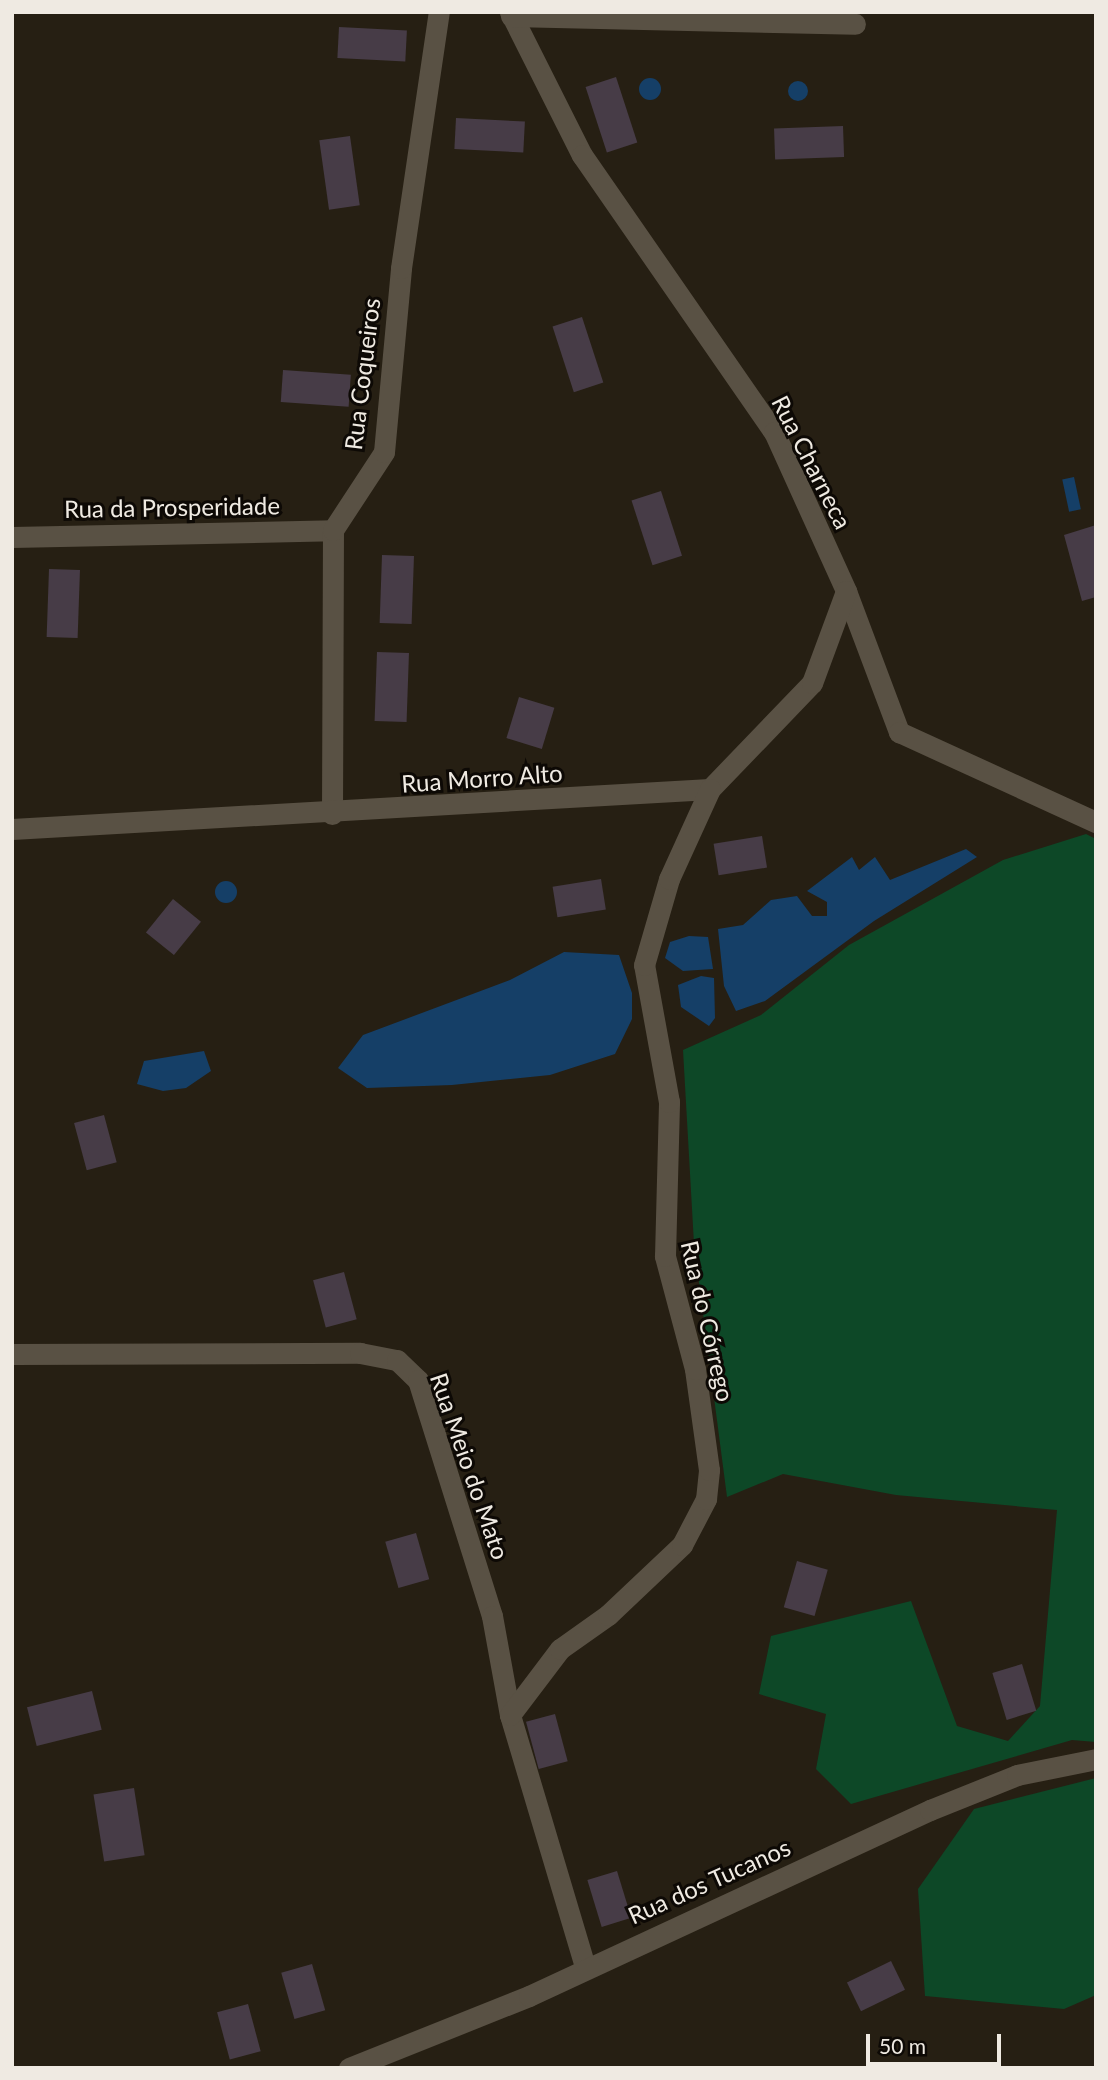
<!DOCTYPE html>
<html>
<head>
<meta charset="utf-8">
<style>
  body { margin:0 }
  #map { position:relative; width:1108px; height:2080px; overflow:hidden; background:#261f13; font-family:Lato,sans-serif }
  div>[style] { position:absolute }
  .green>* { inset:0; background:#0d4827 }
  .water>* { inset:0; background:#153f67; transform-origin:0 0 }
  .round { border-radius:50% }
  .building>* { inset:0; background:#473c47; transform-origin:0 0 }
  .minor>* { height:21px; margin:-10.5px; padding:0 10.5px; transform-origin:10.5px; border-radius:10.5px; background:#595144 }
  span { translate:-50% -50%; white-space:nowrap; text-align:center; line-height:1.15; -webkit-text-stroke:6px #0d0905; paint-order:stroke }
  .street-label { font-size:24px; color:#efeae2 }
  .frame { position:absolute; inset:0; border:14px solid #efeae2; pointer-events:none }
  .scale { position:absolute; left:866px; top:2034px; width:135px; height:32px; box-sizing:border-box; border:4px solid #efeae2; border-top:0; padding-left:9px; font-size:21px; line-height:24px; white-space:nowrap; color:#efeae2; -webkit-text-stroke:5px #0d0905; paint-order:stroke }
</style>
</head>
<body>
<div id="map">
  <div class="green">
    <i style="clip-path:polygon(1086px 834px,1096px 839px,1096px 1742px,1072px 1740px,851px 1804px,816px 1769px,826px 1714px,759px 1694px,771px 1636px,911px 1601px,957px 1726px,1008px 1741px,1040px 1706px,1057px 1510px,896px 1495px,783px 1474px,727px 1497px,694px 1244px,683px 1050px,761px 1015px,849px 945px,1003px 860px)"></i>
    <i style="clip-path:polygon(1096px 1778px,1096px 1995px,1064px 2009px,925px 1996px,918px 1889px,974px 1809px)"></i>
  </div>
  <div class="water">
    <i class="round" style="left:639px;top:78px;width:22px;height:22px"></i>
    <i class="round" style="left:788px;top:81px;width:20px;height:20px"></i>
    <i style="left:1074px;top:477px;width:33px;height:12px;rotate:78deg"></i>
    <i style="clip-path:polygon(966px 849px,977px 857px,874px 921px,765px 1001px,736px 1011px,724px 986px,718px 929px,743px 925px,771px 900px,797px 896px,812px 916px,827px 916px,827px 902px,807px 891px,852px 857px,859px 870px,875px 857px,890px 880px)"></i>
    <i class="round" style="left:215px;top:881px;width:22px;height:22px"></i>
    <i style="clip-path:polygon(689px 936px,708px 937px,713px 969px,683px 971px,665px 958px,670px 942px)"></i>
    <i style="clip-path:polygon(564px 952px,619px 955px,632px 993px,632px 1019px,615px 1054px,550px 1075px,452px 1085px,367px 1088px,338px 1068px,363px 1035px,510px 980px)"></i>
    <i style="clip-path:polygon(701px 976px,714px 978px,715px 1018px,709px 1026px,681px 1007px,678px 985px)"></i>
    <i style="clip-path:polygon(204px 1051px,211px 1071px,186px 1088px,163px 1091px,137px 1084px,144px 1061px)"></i>
  </div>
  <div class="building">
    <i style="left:339px;top:27px;width:68px;height:31px;rotate:3deg"></i>
    <i style="left:616px;top:77px;width:69px;height:32px;rotate:72deg"></i>
    <i style="left:456px;top:118px;width:69px;height:31px;rotate:3deg"></i>
    <i style="left:843px;top:126px;width:31px;height:69px;rotate:88deg"></i>
    <i style="left:350px;top:136px;width:70px;height:31px;rotate:82deg"></i>
    <i style="left:582px;top:317px;width:69px;height:31px;rotate:72deg"></i>
    <i style="left:283px;top:370px;width:68px;height:32px;rotate:4deg"></i>
    <i style="left:661px;top:491px;width:68px;height:31px;rotate:72deg"></i>
    <i style="clip-path:polygon(1096px 525px,1096px 597px,1082px 601px,1064px 535px)"></i>
    <i style="left:382px;top:555px;width:32px;height:68px;rotate:2deg"></i>
    <i style="left:49px;top:569px;width:31px;height:68px;rotate:2deg"></i>
    <i style="left:377px;top:652px;width:32px;height:69px;rotate:2deg"></i>
    <i style="left:519px;top:697px;width:37px;height:43px;rotate:17deg"></i>
    <i style="left:762px;top:836px;width:32px;height:49px;rotate:81deg"></i>
    <i style="left:601px;top:879px;width:31px;height:49px;rotate:81deg"></i>
    <i style="left:173px;top:899px;width:36px;height:43px;rotate:39deg"></i>
    <i style="left:104px;top:1115px;width:49px;height:31px;rotate:75deg"></i>
    <i style="left:344px;top:1272px;width:49px;height:32px;rotate:75deg"></i>
    <i style="left:416px;top:1533px;width:48px;height:32px;rotate:74deg"></i>
    <i style="left:797px;top:1561px;width:32px;height:48px;rotate:16deg"></i>
    <i style="left:1022px;top:1664px;width:49px;height:31px;rotate:73deg"></i>
    <i style="left:92px;top:1691px;width:40px;height:67px;rotate:76deg"></i>
    <i style="left:555px;top:1714px;width:49px;height:30px;rotate:75deg"></i>
    <i style="left:134px;top:1788px;width:68px;height:41px;rotate:81deg"></i>
    <i style="left:617px;top:1871px;width:49px;height:31px;rotate:73deg"></i>
    <i style="left:891px;top:1961px;width:32px;height:49px;rotate:64deg"></i>
    <i style="left:312px;top:1964px;width:48px;height:32px;rotate:74deg"></i>
    <i style="left:248px;top:2004px;width:49px;height:32px;rotate:75deg"></i>
  </div>
  <div class="minor">
    <i style="left:510px;top:12px;width:160px;rotate:63.3deg"></i>
    <i style="left:582px;top:155px;width:337px;rotate:55.3deg"></i>
    <i style="left:774px;top:432px;width:175px;rotate:65.6deg"></i>
    <i style="left:846px;top:591px;width:151px;rotate:69.4deg"></i>
    <i style="left:899px;top:732px;width:217px;rotate:24.6deg"></i>
    <i style="left:511px;top:16px;width:344px;rotate:1.3deg"></i>
    <i style="left:12px;top:537px;width:321px;rotate:-1.2deg"></i>
    <i style="left:332px;top:814px;width:284px;rotate:-89.8deg"></i>
    <i style="left:333px;top:530px;width:93px;rotate:-56.8deg"></i>
    <i style="left:384px;top:452px;width:185px;rotate:-84.7deg"></i>
    <i style="left:401px;top:268px;width:259px;rotate:-81.6deg"></i>
    <i style="left:12px;top:829px;width:699px;rotate:-3.28deg"></i>
    <i style="left:710px;top:789px;width:147px;rotate:-46.1deg"></i>
    <i style="left:812px;top:683px;width:98px;rotate:-69.7deg"></i>
    <i style="left:12px;top:1354px;width:348px;rotate:-0.2deg"></i>
    <i style="left:360px;top:1353px;width:38px;rotate:11deg"></i>
    <i style="left:397px;top:1360px;width:29px;rotate:44deg"></i>
    <i style="left:418px;top:1380px;width:247px;rotate:72.6deg"></i>
    <i style="left:492px;top:1616px;width:101px;rotate:79.7deg"></i>
    <i style="left:510px;top:1715px;width:262px;rotate:73.4deg"></i>
    <i style="left:510px;top:1715px;width:83px;rotate:-52.9deg"></i>
    <i style="left:560px;top:1649px;width:59px;rotate:-35.3deg"></i>
    <i style="left:608px;top:1615px;width:102px;rotate:-43.4deg"></i>
    <i style="left:682px;top:1545px;width:52px;rotate:-62.4deg"></i>
    <i style="left:706px;top:1499px;width:29px;rotate:-84deg"></i>
    <i style="left:709px;top:1470px;width:102px;rotate:-97.9deg"></i>
    <i style="left:695px;top:1369px;width:117px;rotate:-104.9deg"></i>
    <i style="left:665px;top:1256px;width:154px;rotate:-88.5deg"></i>
    <i style="left:669px;top:1102px;width:139px;rotate:-100.3deg"></i>
    <i style="left:644px;top:965px;width:90px;rotate:-73.8deg"></i>
    <i style="left:669px;top:879px;width:99px;rotate:-65.5deg"></i>
    <i style="left:349px;top:2068px;width:194px;rotate:-21.8deg"></i>
    <i style="left:529px;top:1996px;width:442px;rotate:-24.9deg"></i>
    <i style="left:930px;top:1810px;width:94px;rotate:-21.9deg"></i>
    <i style="left:1017px;top:1775px;width:81px;rotate:-11.4deg"></i>
  </div>
  <div class="street-label">
    <span style="left:362px;top:374px;rotate:-83deg">Rua Coqueiros</span>
    <span style="left:812px;top:462px;rotate:63deg">Rua Charneca</span>
    <span style="left:172px;top:507px;rotate:-1deg">Rua da Prosperidade</span>
    <span style="left:482px;top:778px;rotate:-4deg">Rua Morro Alto</span>
    <span style="left:708px;top:1321px;rotate:77deg">Rua do Córrego</span>
    <span style="left:470px;top:1466px;rotate:71deg">Rua Meio do Mato</span>
    <span style="left:709px;top:1881px;rotate:-24deg">Rua dos Tucanos</span>
  </div>
  <div class="frame"></div>
  <div class="scale">50 m</div>
</div>
</body>
</html>
